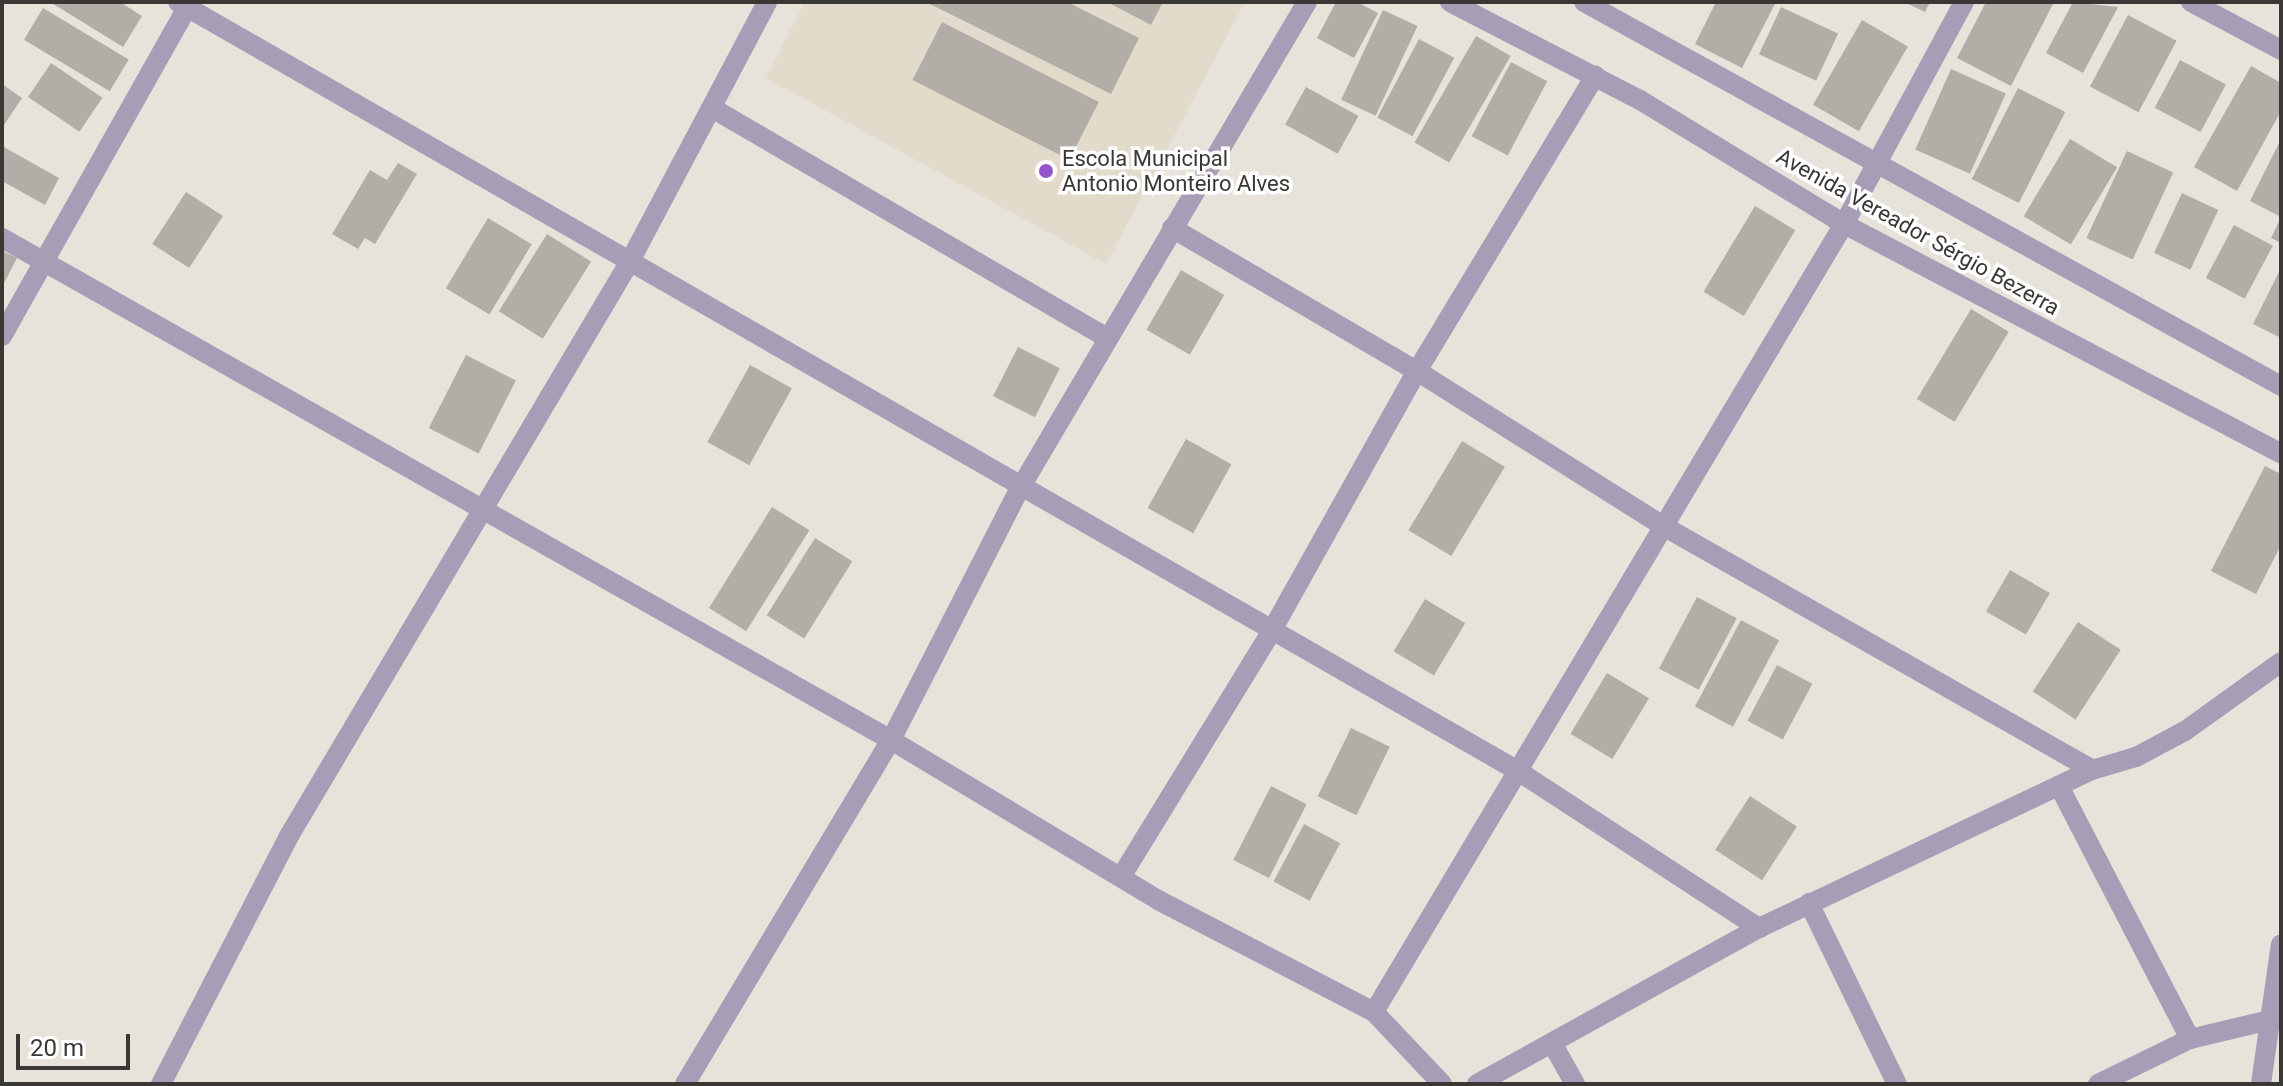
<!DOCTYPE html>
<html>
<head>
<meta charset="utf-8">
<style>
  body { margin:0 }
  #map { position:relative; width:2283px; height:1086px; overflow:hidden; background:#e7e3db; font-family:Roboto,sans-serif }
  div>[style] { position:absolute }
  .built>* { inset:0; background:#e2dacb }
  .building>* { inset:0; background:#b2aea7; transform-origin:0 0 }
  .street>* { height:20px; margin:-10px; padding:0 10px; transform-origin:10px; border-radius:10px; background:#a89db6 }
  .dots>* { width:22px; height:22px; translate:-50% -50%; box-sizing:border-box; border:4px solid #fff; border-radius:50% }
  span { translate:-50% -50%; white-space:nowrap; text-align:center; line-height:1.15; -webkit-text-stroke:7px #fff; paint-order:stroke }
  .poi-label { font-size:22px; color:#3a3835 }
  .left { translate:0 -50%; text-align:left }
  .street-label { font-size:22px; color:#3a3835 }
  .frame { position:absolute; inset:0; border:4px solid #3a3835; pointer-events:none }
  .scale { position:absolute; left:16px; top:1034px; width:114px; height:36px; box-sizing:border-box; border:4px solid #3a3835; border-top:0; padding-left:10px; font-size:24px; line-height:28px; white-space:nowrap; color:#3a3835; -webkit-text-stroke:6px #fff; paint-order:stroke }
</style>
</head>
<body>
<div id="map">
  <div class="built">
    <i style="clip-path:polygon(805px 2px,1245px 2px,1106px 264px,766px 78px)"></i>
  </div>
  <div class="building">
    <i style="clip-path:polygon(50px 2px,120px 2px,142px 16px,123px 47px)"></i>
    <i style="clip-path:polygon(926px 2px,1067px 2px,1139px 38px,1111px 94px)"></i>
    <i style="clip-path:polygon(1107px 2px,1163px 2px,1151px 25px)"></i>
    <i style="clip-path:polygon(1336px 2px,1357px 2px,1378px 13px,1354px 58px,1317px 38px)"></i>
    <i style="clip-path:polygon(1716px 2px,1776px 2px,1742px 68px,1695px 44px)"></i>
    <i style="clip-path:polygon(1904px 2px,1930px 2px,1925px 12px)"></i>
    <i style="clip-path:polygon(1986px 2px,2054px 2px,2011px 86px,1957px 58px)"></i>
    <i style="clip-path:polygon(2073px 2px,2118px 7px,2083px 73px,2046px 53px)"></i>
    <i style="left:1781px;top:7px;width:63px;height:52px;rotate:25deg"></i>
    <i style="left:43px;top:8px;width:100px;height:37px;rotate:31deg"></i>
    <i style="left:1383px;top:10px;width:38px;height:99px;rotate:25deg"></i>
    <i style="left:2128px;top:15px;width:55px;height:81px;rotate:28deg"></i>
    <i style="left:1862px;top:20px;width:53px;height:98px;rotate:30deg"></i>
    <i style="left:942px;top:22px;width:176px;height:65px;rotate:27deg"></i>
    <i style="left:1476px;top:36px;width:40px;height:123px;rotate:30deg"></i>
    <i style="left:1419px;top:39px;width:40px;height:89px;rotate:28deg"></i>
    <i style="left:2180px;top:60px;width:52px;height:54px;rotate:28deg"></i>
    <i style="left:1511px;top:62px;width:41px;height:84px;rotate:28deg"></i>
    <i style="left:51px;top:63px;width:62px;height:41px;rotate:34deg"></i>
    <i style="clip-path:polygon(2251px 66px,2281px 83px,2281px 111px,2237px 191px,2194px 167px)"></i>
    <i style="left:1951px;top:69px;width:60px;height:88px;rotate:24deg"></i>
    <i style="clip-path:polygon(2px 84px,22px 98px,2px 128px)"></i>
    <i style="left:1306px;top:87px;width:60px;height:43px;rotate:29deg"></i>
    <i style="left:2018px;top:88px;width:53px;height:102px;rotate:27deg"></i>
    <i style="left:2070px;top:139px;width:55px;height:90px;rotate:31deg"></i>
    <i style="clip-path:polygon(2281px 139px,2281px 217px,2250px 201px)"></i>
    <i style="clip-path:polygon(2px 146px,59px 178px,45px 205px,2px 181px)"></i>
    <i style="left:2127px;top:151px;width:51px;height:96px;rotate:25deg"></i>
    <i style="clip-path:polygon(398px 163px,417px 174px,375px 244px,365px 238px,358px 249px,332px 234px,370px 170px,387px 180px)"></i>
    <i style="left:186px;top:192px;width:44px;height:62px;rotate:33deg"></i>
    <i style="left:2182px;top:193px;width:40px;height:66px;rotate:25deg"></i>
    <i style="left:1755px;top:206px;width:47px;height:100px;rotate:31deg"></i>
    <i style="clip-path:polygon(2281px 217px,2281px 243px,2271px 238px)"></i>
    <i style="left:488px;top:218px;width:51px;height:82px;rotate:31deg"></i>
    <i style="left:2234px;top:225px;width:44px;height:60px;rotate:28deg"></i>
    <i style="left:547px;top:234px;width:52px;height:91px;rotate:32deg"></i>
    <i style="clip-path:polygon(2px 251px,17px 258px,2px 287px)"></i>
    <i style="clip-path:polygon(2281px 268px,2281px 338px,2253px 324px)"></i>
    <i style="left:1181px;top:270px;width:50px;height:69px;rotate:30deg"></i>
    <i style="left:1971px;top:309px;width:44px;height:105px;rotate:31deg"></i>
    <i style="left:1018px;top:347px;width:47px;height:55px;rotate:27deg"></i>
    <i style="left:466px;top:355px;width:56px;height:82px;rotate:27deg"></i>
    <i style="left:750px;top:365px;width:48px;height:88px;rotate:29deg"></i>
    <i style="left:1186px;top:439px;width:52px;height:79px;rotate:29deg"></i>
    <i style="left:1462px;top:441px;width:50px;height:104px;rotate:31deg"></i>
    <i style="clip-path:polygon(2265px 466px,2281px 474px,2281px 545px,2256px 594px,2211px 571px)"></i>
    <i style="left:772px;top:507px;width:44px;height:119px;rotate:32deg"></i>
    <i style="left:815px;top:538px;width:44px;height:91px;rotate:32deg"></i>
    <i style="left:2010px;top:570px;width:46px;height:48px;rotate:30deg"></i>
    <i style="left:1697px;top:597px;width:45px;height:81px;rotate:28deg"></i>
    <i style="left:1425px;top:599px;width:47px;height:61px;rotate:31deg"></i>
    <i style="left:1741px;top:620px;width:43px;height:98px;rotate:28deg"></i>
    <i style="left:2078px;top:622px;width:51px;height:83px;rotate:33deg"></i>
    <i style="left:1777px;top:665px;width:40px;height:63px;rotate:28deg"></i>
    <i style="left:1607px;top:673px;width:49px;height:71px;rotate:31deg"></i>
    <i style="left:1351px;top:728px;width:43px;height:76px;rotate:26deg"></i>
    <i style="left:1271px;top:786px;width:40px;height:83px;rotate:27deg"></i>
    <i style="left:1750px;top:796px;width:56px;height:64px;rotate:33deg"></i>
    <i style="left:1304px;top:824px;width:41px;height:65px;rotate:28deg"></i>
  </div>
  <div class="street">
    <i style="left:178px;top:2px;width:1545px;rotate:29.85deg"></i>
    <i style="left:1518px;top:771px;width:288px;rotate:33.1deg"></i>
    <i style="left:1450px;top:2px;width:214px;rotate:27.3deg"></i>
    <i style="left:1640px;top:100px;width:239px;rotate:31.3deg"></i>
    <i style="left:1844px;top:224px;width:493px;rotate:27.7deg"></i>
    <i style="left:1584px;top:2px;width:796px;rotate:28.85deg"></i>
    <i style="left:2191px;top:2px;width:102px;rotate:28.1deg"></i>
    <i style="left:712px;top:108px;width:457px;rotate:30.2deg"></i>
    <i style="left:1172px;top:228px;width:284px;rotate:30.3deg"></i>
    <i style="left:1417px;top:371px;width:293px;rotate:32.2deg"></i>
    <i style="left:1665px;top:527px;width:491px;rotate:29.6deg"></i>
    <i style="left:2px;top:238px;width:1021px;rotate:29.45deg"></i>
    <i style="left:891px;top:740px;width:311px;rotate:30.9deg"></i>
    <i style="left:1158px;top:900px;width:243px;rotate:27.4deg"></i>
    <i style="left:1374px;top:1012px;width:99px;rotate:46.6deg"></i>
    <i style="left:2px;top:336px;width:383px;rotate:-60.6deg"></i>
    <i style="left:2059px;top:786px;width:285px;rotate:62.6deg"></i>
    <i style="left:1121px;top:877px;width:287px;rotate:-58.5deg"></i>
    <i style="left:1271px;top:632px;width:299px;rotate:-60.8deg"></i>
    <i style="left:1417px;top:371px;width:345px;rotate:-58.9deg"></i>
    <i style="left:1809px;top:903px;width:201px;rotate:64.1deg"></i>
    <i style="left:1374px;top:1012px;width:918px;rotate:-59.19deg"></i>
    <i style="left:1844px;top:224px;width:252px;rotate:-61.6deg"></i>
    <i style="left:1552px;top:1043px;width:47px;rotate:60.7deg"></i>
    <i style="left:161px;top:1084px;width:279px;rotate:-62.7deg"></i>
    <i style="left:289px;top:836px;width:666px;rotate:-59.32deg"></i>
    <i style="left:629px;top:263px;width:295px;rotate:-62.1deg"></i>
    <i style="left:685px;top:1084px;width:401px;rotate:-59.1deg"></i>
    <i style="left:891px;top:740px;width:281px;rotate:-62.9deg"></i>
    <i style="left:1019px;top:490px;width:567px;rotate:-59.45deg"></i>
    <i style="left:1477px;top:1084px;width:322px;rotate:-29deg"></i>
    <i style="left:1759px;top:928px;width:369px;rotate:-25.4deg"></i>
    <i style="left:2092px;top:770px;width:46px;rotate:-16.5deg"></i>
    <i style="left:2136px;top:757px;width:55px;rotate:-28deg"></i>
    <i style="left:2185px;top:731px;width:118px;rotate:-35.7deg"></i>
    <i style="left:2098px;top:1084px;width:102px;rotate:-26.1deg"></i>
    <i style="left:2190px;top:1039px;width:82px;rotate:-13.4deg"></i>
    <i style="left:2261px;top:1084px;width:141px;rotate:-81.9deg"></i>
  </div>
  <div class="dots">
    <i style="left:1046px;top:171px;background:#9556cc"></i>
  </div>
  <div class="poi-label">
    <span class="left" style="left:1062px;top:171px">Escola Municipal<br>Antonio Monteiro Alves</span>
  </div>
  <div class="street-label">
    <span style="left:1918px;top:232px;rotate:29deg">Avenida Vereador Sérgio Bezerra</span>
  </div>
  <div class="frame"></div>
  <div class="scale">20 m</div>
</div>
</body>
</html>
